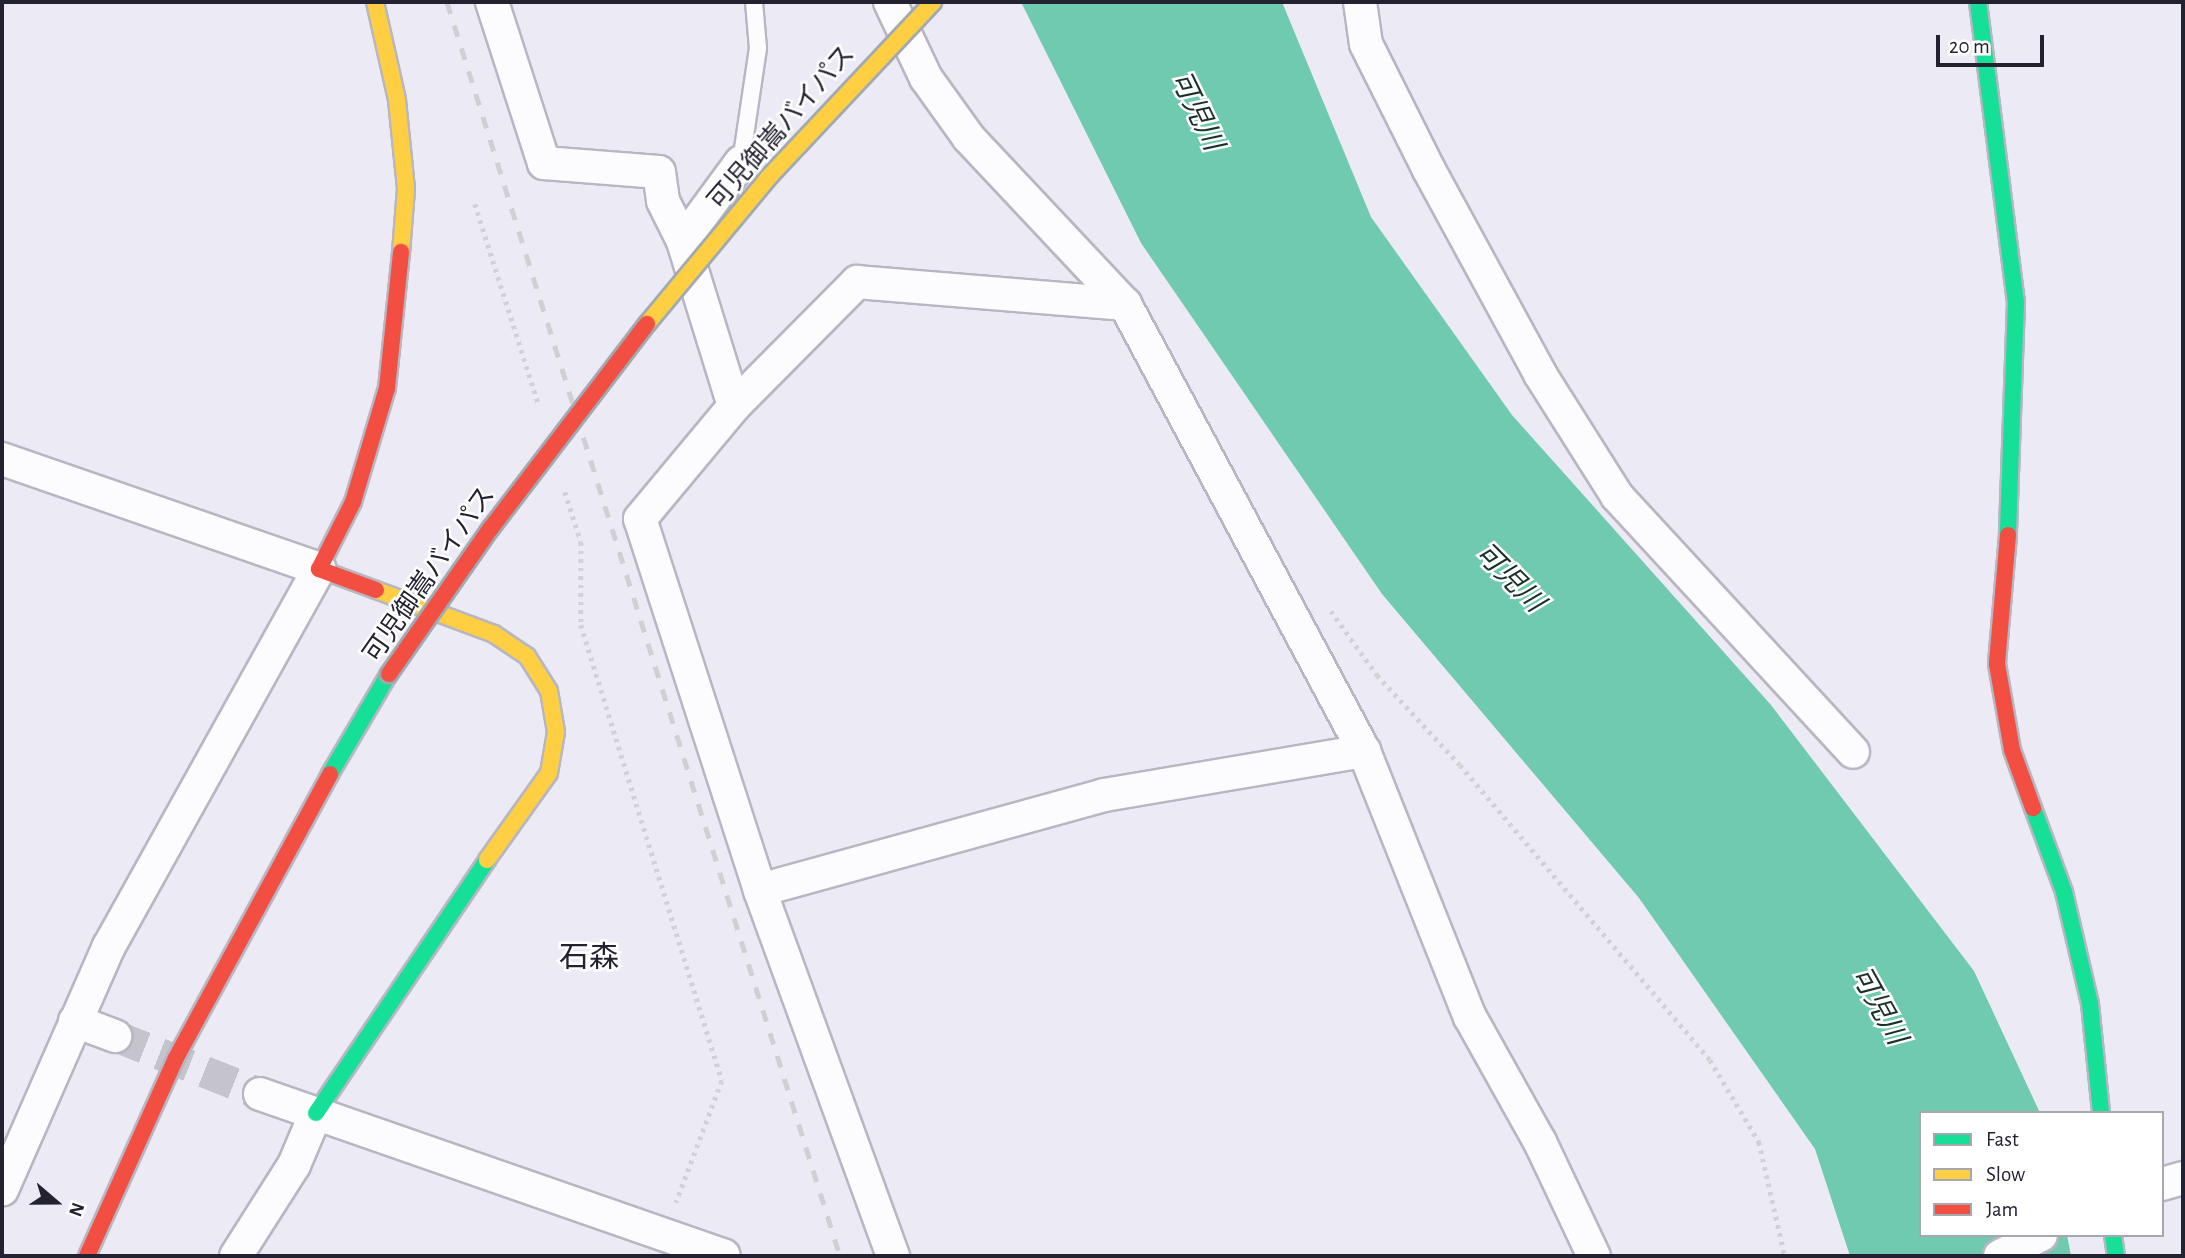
<!DOCTYPE html>
<html>
<head>
<meta charset="utf-8">
<style>
  body { margin:0 }
  #map { position:relative; width:2185px; height:1258px; overflow:hidden; background:#ecebf5; font-family:"Alegreya Sans","Noto Sans JP",sans-serif }
  div>[style] { position:absolute }
  .water>* { inset:0; background:#70caaf }
  .street-tunnel>* { height:32px; margin-top:-16px; transform-origin:0; background:repeating-linear-gradient(90deg,#c4c3ce 0 32px,transparent 0 48px) }
  .path>* { height:4.5px; margin-top:-2.25px; transform-origin:0; background:repeating-linear-gradient(90deg,#d2d2d6 0 3.5px,transparent 0 8.5px) }
  .roads { filter:drop-shadow(2px 0 #b7b6c2) drop-shadow(-2px 0 #b7b6c2) drop-shadow(0 2px #b7b6c2) drop-shadow(0 -2px #b7b6c2) }
  .lane>* { height:16px; margin:-8px; padding:0 8px; transform-origin:8px; border-radius:8px; background:#fcfcfe }
  .street>* { height:32px; margin:-16px; padding:0 16px; transform-origin:16px; border-radius:16px; background:#fcfcfe }
  .fast>* { height:16px; margin:-8px; padding:0 8px; transform-origin:8px; border-radius:8px; background:#16e098 }
  .slow>* { height:16px; margin:-8px; padding:0 8px; transform-origin:8px; border-radius:8px; background:#ffcf43 }
  .jam>* { height:16px; margin:-8px; padding:0 8px; transform-origin:8px; border-radius:8px; background:#f24e42 }
  .rail>* { height:5px; margin-top:-2.5px; transform-origin:0; background:repeating-linear-gradient(90deg,#d0d0d4 0 12px,transparent 0 24px) }
  .bridges { filter:drop-shadow(2px 0 #a0aab3) drop-shadow(-2px 0 #a0aab3) drop-shadow(0 2px #a0aab3) drop-shadow(0 -2px #a0aab3) }
  .slow-bridge>* { height:16px; margin:-8px; padding:0 8px; transform-origin:8px; border-radius:8px; background:#ffcf43 }
  .jam-bridge>* { height:16px; margin:-8px; padding:0 8px; transform-origin:8px; border-radius:8px; background:#f24e42 }
  span { translate:-50% -50%; white-space:nowrap; text-align:center; line-height:1.15; -webkit-text-stroke:5px #fff; paint-order:stroke }
  .street-label { font-size:26px; color:#232232 }
  .water-label { font-size:28px; color:#1a2f27; font-style:italic }
  .quarter-label { font-size:30px; color:#232232 }
  .frame { position:absolute; inset:0; border:4px solid #232232; pointer-events:none }
  .legend { position:absolute; left:1919px; top:1111px; width:245px; height:126px; box-sizing:border-box; background:#fff; border:2px solid #a7a7ad; margin:0; padding:9px 12px; list-style:none; font-size:21px; color:#232232 }
  .legend li { display:flex; align-items:center; gap:14px; height:35px }
  .legend b { width:35px; border:2px solid #a7a7ad }
  .north { position:absolute; left:21px; top:1167px; width:70px; height:70px; -webkit-text-stroke:5px #fff; paint-order:stroke; rotate:110deg; font-size:19px; font-weight:700; line-height:28px; text-align:center; color:#232232 }
  .north::after { content:''; display:block; margin:auto; width:24px; height:32px; background:#232232; clip-path:polygon(50% 0,100% 100%,50% 72%,0 100%) }
  .scale { position:absolute; left:1936px; top:35px; width:108px; height:32px; box-sizing:border-box; border:4px solid #232232; border-top:0; padding-left:9px; font-size:21px; line-height:24px; white-space:nowrap; color:#232232; -webkit-text-stroke:5px #fff; paint-order:stroke }
</style>
</head>
<body>
<div id="map">
  <div class="water">
    <i style="clip-path:polygon(1021px 2px,1282px 2px,1371px 217px,1512px 415px,1771px 705px,1974px 971px,2040px 1113px,1921px 1113px,1921px 1235px,2067px 1235px,2071px 1256px,1850px 1256px,1815px 1149px,1639px 898px,1382px 594px,1141px 243px)"></i>
  </div>
  <div class="street-tunnel">
    <i style="left:115px;top:1036px;width:156px;rotate:21.8deg"></i>
  </div>
  <div class="path">
    <i style="left:475px;top:204px;width:209px;rotate:72.4deg"></i>
    <i style="left:565px;top:492px;width:52px;rotate:72.3deg"></i>
    <i style="left:581px;top:542px;width:83px;rotate:90deg"></i>
    <i style="left:581px;top:625px;width:477px;rotate:72.8deg"></i>
    <i style="left:722px;top:1081px;width:130px;rotate:110.7deg"></i>
    <i style="left:1331px;top:611px;width:79px;rotate:54.3deg"></i>
    <i style="left:1377px;top:675px;width:122px;rotate:47.3deg"></i>
    <i style="left:1460px;top:765px;width:387px;rotate:49.7deg"></i>
    <i style="left:1710px;top:1060px;width:96px;rotate:59.1deg"></i>
    <i style="left:1759px;top:1142px;width:117px;rotate:77.2deg"></i>
  </div>
  <div class="roads">
    <div class="lane">
      <i style="left:741px;top:162px;width:115px;rotate:-81.5deg"></i>
      <i style="left:758px;top:48px;width:46px;rotate:-95deg"></i>
    </div>
    <div class="street">
      <i style="left:492px;top:2px;width:169px;rotate:72.1deg"></i>
      <i style="left:544px;top:163px;width:115px;rotate:4.5deg"></i>
      <i style="left:659px;top:172px;width:29px;rotate:82deg"></i>
      <i style="left:663px;top:201px;width:45px;rotate:63.4deg"></i>
      <i style="left:890px;top:2px;width:84px;rotate:64.7deg"></i>
      <i style="left:926px;top:78px;width:74px;rotate:54.4deg"></i>
      <i style="left:969px;top:138px;width:228px;rotate:46.8deg"></i>
      <i style="left:1125px;top:304px;width:507px;rotate:61.87deg"></i>
      <i style="left:1364px;top:751px;width:286px;rotate:68.3deg"></i>
      <i style="left:1470px;top:1017px;width:143px;rotate:60.8deg"></i>
      <i style="left:1540px;top:1142px;width:126px;rotate:64.7deg"></i>
      <i style="left:1360px;top:2px;width:42px;rotate:81.9deg"></i>
      <i style="left:1366px;top:44px;width:141px;rotate:63.4deg"></i>
      <i style="left:1429px;top:170px;width:232px;rotate:61.4deg"></i>
      <i style="left:1540px;top:374px;width:144px;rotate:57.7deg"></i>
      <i style="left:1617px;top:496px;width:348px;rotate:47.3deg"></i>
      <i style="left:734px;top:406px;width:173px;rotate:-107.2deg"></i>
      <i style="left:683px;top:241px;width:98px;rotate:-53.7deg"></i>
      <i style="left:2px;top:459px;width:336px;rotate:19.1deg"></i>
      <i style="left:319px;top:569px;width:432px;rotate:119.1deg"></i>
      <i style="left:109px;top:946px;width:266px;rotate:113.7deg"></i>
      <i style="left:760px;top:890px;width:357px;rotate:-15.4deg"></i>
      <i style="left:1104px;top:795px;width:264px;rotate:-9.6deg"></i>
      <i style="left:75px;top:1021px;width:43px;rotate:20.6deg"></i>
      <i style="left:260px;top:1094px;width:491px;rotate:19.2deg"></i>
      <i style="left:2162px;top:1184px;width:22px;rotate:-16deg"></i>
      <i style="left:236px;top:1256px;width:108px;rotate:-57.5deg"></i>
      <i style="left:294px;top:1165px;width:56px;rotate:-67.1deg"></i>
      <i style="left:893px;top:1256px;width:389px;rotate:-110deg"></i>
      <i style="left:760px;top:890px;width:390px;rotate:-107.9deg"></i>
      <i style="left:640px;top:519px;width:147px;rotate:-50.2deg"></i>
      <i style="left:734px;top:406px;width:175px;rotate:-45.2deg"></i>
      <i style="left:857px;top:282px;width:269px;rotate:4.7deg"></i>
      <i style="left:2000px;top:1256px;width:46px;rotate:-27.1deg"></i>
    </div>
    <div class="fast">
      <i style="left:1978px;top:2px;width:302px;rotate:82.8deg"></i>
      <i style="left:2016px;top:302px;width:233px;rotate:92deg"></i>
      <i style="left:330px;top:774px;width:116px;rotate:-59.5deg"></i>
      <i style="left:2033px;top:808px;width:90px;rotate:69.7deg"></i>
      <i style="left:2064px;top:892px;width:115px;rotate:76.9deg"></i>
      <i style="left:2090px;top:1004px;width:110px;rotate:84.2deg"></i>
      <i style="left:316px;top:1113px;width:305px;rotate:-55.9deg"></i>
      <i style="left:2113px;top:1235px;width:21px;rotate:82deg"></i>
    </div>
    <div class="slow">
      <i style="left:375px;top:2px;width:100px;rotate:77.3deg"></i>
      <i style="left:397px;top:100px;width:89px;rotate:84.2deg"></i>
      <i style="left:406px;top:189px;width:63px;rotate:94.5deg"></i>
      <i style="left:376px;top:590px;width:126px;rotate:20.4deg"></i>
      <i style="left:494px;top:634px;width:40px;rotate:34deg"></i>
      <i style="left:527px;top:656px;width:41px;rotate:57.8deg"></i>
      <i style="left:549px;top:691px;width:42px;rotate:80.3deg"></i>
      <i style="left:556px;top:732px;width:42px;rotate:99.7deg"></i>
      <i style="left:549px;top:773px;width:107px;rotate:125.5deg"></i>
    </div>
    <div class="jam">
      <i style="left:2008px;top:535px;width:129px;rotate:94.9deg"></i>
      <i style="left:1997px;top:664px;width:87px;rotate:80.1deg"></i>
      <i style="left:2012px;top:750px;width:62px;rotate:70.1deg"></i>
      <i style="left:376px;top:590px;width:61px;rotate:-159.8deg"></i>
      <i style="left:319px;top:569px;width:75px;rotate:-63.1deg"></i>
      <i style="left:353px;top:502px;width:119px;rotate:-73.4deg"></i>
      <i style="left:387px;top:388px;width:137px;rotate:-84.1deg"></i>
      <i style="left:87px;top:1256px;width:217px;rotate:-65.8deg"></i>
      <i style="left:176px;top:1058px;width:323px;rotate:-61.5deg"></i>
    </div>
  </div>
  <div class="rail">
    <i style="left:447px;top:2px;width:1314px;rotate:72.6deg"></i>
  </div>
  <div class="bridges">
    <div class="slow-bridge">
      <i style="left:647px;top:324px;width:190px;rotate:-50.3deg"></i>
      <i style="left:768px;top:178px;width:241px;rotate:-46.8deg"></i>
    </div>
    <div class="jam-bridge">
      <i style="left:389px;top:674px;width:178px;rotate:-55.1deg"></i>
      <i style="left:491px;top:528px;width:257px;rotate:-52.6deg"></i>
    </div>
  </div>
  <div class="street-label">
    <span style="left:782px;top:128px;rotate:-49deg">可児御嵩バイパス</span>
    <span style="left:430px;top:575px;rotate:-55deg">可児御嵩バイパス</span>
  </div>
  <div class="water-label">
    <span style="left:1196px;top:111px;rotate:64deg">可児川</span>
    <span style="left:1509px;top:578px;rotate:45deg">可児川</span>
    <span style="left:1878px;top:1006px;rotate:61deg">可児川</span>
  </div>
  <div class="quarter-label">
    <span style="left:589px;top:958px">石森</span>
  </div>
  <div class="frame"></div>
  <ul class="legend">
  <li><b style="height:9px;background:#16e098"></b>Fast</li>
  <li><b style="height:9px;background:#ffcf43"></b>Slow</li>
  <li><b style="height:9px;background:#f24e42"></b>Jam</li>
  </ul>
  <div class="north">N</div>
  <div class="scale">20 m</div>
</div>
</body>
</html>
